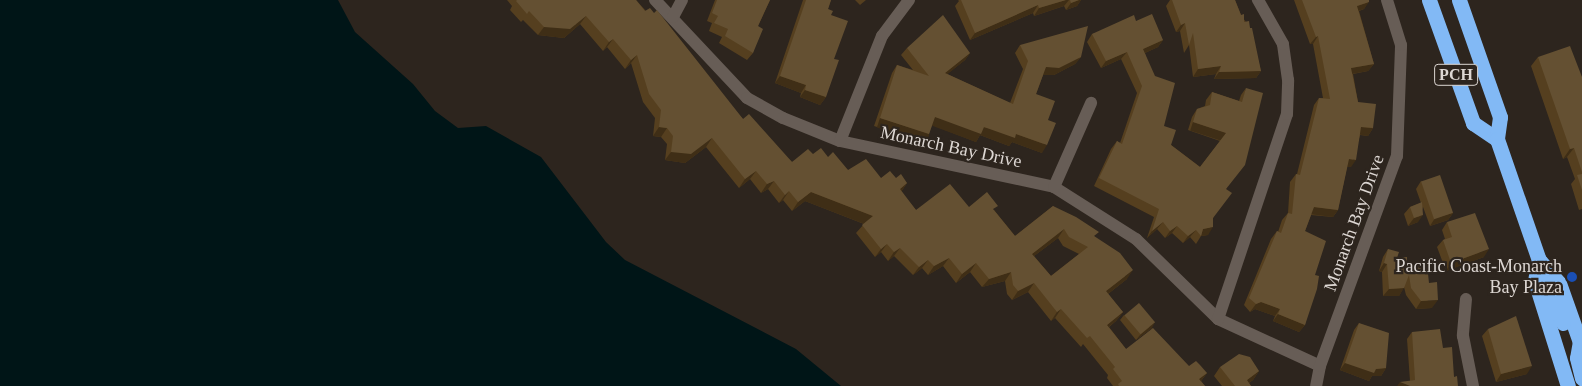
<!DOCTYPE html>
<html>
<head>
<meta charset="utf-8">
<style>
  body { margin:0 }
  #map { position:relative; width:1582px; height:386px; overflow:hidden; background:#2d251e; font-family:Georgia,serif }
  div>[style] { position:absolute }
  .water>* { inset:0; background:#001517 }
  .street>* { height:12px; margin:-6px; padding:0 6px; transform-origin:6px; border-radius:6px; background:#675d56 }
  .highway>* { height:15px; margin:-7.5px; padding:0 7.5px; transform-origin:7.5px; border-radius:7.5px; background:#82b9f5 }
  .wall>* { inset:0; background:#553f1f }
  .shaded-wall>* { inset:0; background:#3f2e16; transform-origin:0 0 }
  .building>* { inset:0; background:#645032; transform-origin:0 0 }
  .dots>* { width:14px; height:14px; translate:-50% -50%; box-sizing:border-box; border:2px solid #2d251e; border-radius:50% }
  span { translate:-50% -50%; white-space:nowrap; text-align:center; line-height:1.15; -webkit-text-stroke:4.5px #2d251e; paint-order:stroke }
  .shield-label span { padding:1px 4px; background:#2d251e; border:1px solid; border-radius:4px; -webkit-text-stroke-width:0 }
  .shield-label { font-size:16px; color:#ddd7d3; font-weight:700 }
  .street-label { font-size:18px; color:#ddd7d3 }
  .poi-label { font-size:18px; color:#ddd7d3 }
  .right { translate:-100% -50%; text-align:right }
</style>
</head>
<body>
<div id="map">
  <div class="water">
    <i style="clip-path:polygon(0 0,338px 0,355px 32px,413px 84px,435px 111px,458px 128px,486px 126px,541px 157px,606px 242px,625px 260px,796px 349px,841px 386px,0 386px)"></i>
  </div>
  <div class="street">
    <i style="left:655px;top:0;width:134px;rotate:46.8deg"></i>
    <i style="left:747px;top:98px;width:41px;rotate:29.1deg"></i>
    <i style="left:783px;top:118px;width:61px;rotate:22deg"></i>
    <i style="left:840px;top:141px;width:219px;rotate:12.1deg"></i>
    <i style="left:1054px;top:187px;width:97px;rotate:32.4deg"></i>
    <i style="left:1136px;top:239px;width:115px;rotate:44.3deg"></i>
    <i style="left:1218px;top:319px;width:112px;rotate:24.7deg"></i>
    <i style="left:1320px;top:366px;width:20px;rotate:101deg"></i>
    <i style="left:673px;top:17px;width:19px;rotate:-62deg"></i>
    <i style="left:840px;top:141px;width:113px;rotate:-68.2deg"></i>
    <i style="left:882px;top:36px;width:45px;rotate:-53.1deg"></i>
    <i style="left:1054px;top:187px;width:92px;rotate:-66.2deg"></i>
    <i style="left:1466px;top:299px;width:37px;rotate:95deg"></i>
    <i style="left:1463px;top:336px;width:51px;rotate:78.7deg"></i>
    <i style="left:1218px;top:319px;width:216px;rotate:-71.4deg"></i>
    <i style="left:1287px;top:114px;width:34px;rotate:-88deg"></i>
    <i style="left:1288px;top:80px;width:36px;rotate:-98deg"></i>
    <i style="left:1283px;top:44px;width:51px;rotate:-119.6deg"></i>
    <i style="left:1320px;top:366px;width:224px;rotate:-69.9deg"></i>
    <i style="left:1397px;top:156px;width:111px;rotate:-87.9deg"></i>
    <i style="left:1401px;top:45px;width:47px;rotate:-107.3deg"></i>
  </div>
  <div class="highway">
    <i style="left:1429px;top:0;width:131px;rotate:70.3deg"></i>
    <i style="left:1473px;top:123px;width:29px;rotate:34deg"></i>
    <i style="left:1459px;top:0;width:124px;rotate:70.7deg"></i>
    <i style="left:1500px;top:117px;width:22px;rotate:98deg"></i>
    <i style="left:1497px;top:139px;width:128px;rotate:70.9deg"></i>
    <i style="left:1539px;top:260px;width:30px;rotate:49deg"></i>
    <i style="left:1559px;top:283px;width:69px;rotate:70.5deg"></i>
    <i style="left:1539px;top:260px;width:21px;rotate:101deg"></i>
    <i style="left:1535px;top:281px;width:110px;rotate:72.6deg"></i>
    <i style="left:1539px;top:268px;width:60px;rotate:66.4deg"></i>
    <i style="left:1580px;top:341px;width:17px;rotate:100deg"></i>
    <i style="left:1577px;top:358px;width:21px;rotate:76deg"></i>
  </div>
  <div class="wall">
    <i style="clip-path:polygon(evenodd,507px 0,636px 0,743px 119px,792px 162px,813px 154px,828px 157px,848px 170px,881px 178px,896px 178px,907px 183px,901px 192px,916px 210px,969px 207px,994px 210px,1015px 236px,1053px 206px,1095px 237px,1127px 279px,1108px 294px,1123px 312px,1116px 321px,1109px 327px,1126px 349px,1189px 366px,1207px 373px,1201px 381px,1205px 386px,1113px 386px,1107px 378px,1108px 375px,1083px 344px,1081px 347px,1055px 318px,1051px 321px,1028px 292px,1012px 300px,1007px 294px,1005px 281px,982px 287px,970px 272px,956px 283px,943px 266px,928px 275px,922px 268px,913px 275px,894px 256px,888px 261px,881px 252px,875px 257px,856px 233px,864px 224px,805px 201px,792px 211px,783px 200px,779px 203px,768px 189px,761px 193px,750px 179px,739px 188px,706px 147px,685px 163px,665px 160px,667px 144px,661px 137px,653px 136px,655px 118px,643px 102px,631px 63px,625px 69px,607px 47px,603px 51px,580px 24px,564px 38px,538px 35px,523px 20px,521px 22px,510px 10px,512px 6px,507px 0,1058px 238px,1063px 246px,1079px 254px,1051px 276px,1034px 256px,1058px 238px)"></i>
    <i style="clip-path:polygon(715px 0,770px 0,758px 26px,753px 53px,747px 60px,719px 43px,722px 37px,709px 31px,712px 23px,707px 21px)"></i>
    <i style="clip-path:polygon(803px 0,831px 0,828px 9px,831px 15px,826px 97px,820px 105px,800px 97px,801px 93px,775px 83px)"></i>
    <i style="clip-path:polygon(855px 0,866px 0,860px 5px)"></i>
    <i style="clip-path:polygon(958px 0,1081px 0,1077px 6px,1066px 10px,1064px 6px,1034px 16px,1033px 13px,970px 40px,955px 6px,959px 1px)"></i>
    <i style="clip-path:polygon(1170px 0,1235px 0,1241px 15px,1250px 28px,1261px 71px,1256px 78px,1214px 79px,1216px 74px,1193px 77px,1189px 45px,1184px 53px,1180px 31px,1176px 32px,1166px 6px)"></i>
    <i style="clip-path:polygon(1294px 0,1369px 0,1364px 9px,1359px 11px,1374px 64px,1368px 71px,1353px 74px,1358px 102px,1373px 128px,1368px 136px,1360px 135px,1351px 167px,1347px 167px,1338px 210px,1333px 217px,1311px 215px,1305px 231px,1315px 275px,1305px 325px,1299px 332px,1273px 321px,1275px 316px,1255px 309px,1250px 312px,1244px 305px,1271px 239px,1277px 231px,1278px 232px,1282px 220px,1288px 213px,1290px 182px,1296px 174px,1297px 174px,1314px 105px,1319px 98px,1323px 98px,1313px 44px,1310px 44px)"></i>
    <i style="clip-path:polygon(1136px 21px,1163px 40px,1158px 47px,1145px 53px,1164px 126px,1171px 145px,1200px 167px,1220px 141px,1188px 130px,1192px 117px,1197px 109px,1205px 106px,1206px 100px,1212px 92px,1239px 101px,1241px 95px,1246px 88px,1226px 189px,1213px 218px,1208px 235px,1201px 236px,1196px 244px,1190px 237px,1183px 243px,1172px 233px,1165px 238px,1157px 229px,1147px 238px,1154px 217px,1094px 186px,1111px 149px,1117px 141px,1120px 143px,1137px 93px,1121px 59px,1101px 68px,1087px 42px,1092px 34px)"></i>
    <i style="clip-path:polygon(1020px 45px,1081px 57px,1075px 64px,1054px 75px,1043px 75px,1036px 94px,1048px 120px,1042px 153px,1012px 142px,1009px 146px,980px 135px,976px 142px,932px 125px,929px 134px,923px 142px,874px 126px,892px 73px,897px 65px,913px 70px,901px 55px,907px 48px,970px 53px,965px 60px,947px 74px,1010px 103px,1023px 69px,1015px 53px)"></i>
    <i style="clip-path:polygon(1538px 57px,1582px 77px,1582px 209px,1579px 210px,1571px 184px,1575px 179px,1567px 157px,1563px 159px,1531px 66px)"></i>
    <i style="clip-path:polygon(1421px 181px,1453px 213px,1448px 220px,1430px 226px,1423px 207px,1418px 222px,1408px 226px,1404px 214px,1410px 207px,1421px 203px,1416px 189px)"></i>
    <i style="clip-path:polygon(1447px 222px,1484px 257px,1446px 271px,1437px 247px,1443px 240px,1445px 239px,1442px 230px)"></i>
    <i style="clip-path:polygon(1388px 249px,1407px 265px,1432px 308px,1416px 309px,1406px 295px,1404px 287px,1399px 296px,1383px 296px,1382px 272px,1379px 271px,1383px 257px)"></i>
    <i style="clip-path:polygon(1124px 315px,1152px 328px,1136px 340px,1120px 320px)"></i>
    <i style="clip-path:polygon(1359px 323px,1386px 368px,1381px 376px,1372px 376px,1369px 381px,1340px 370px,1354px 330px)"></i>
    <i style="clip-path:polygon(1488px 329px,1527px 374px,1496px 382px,1482px 336px)"></i>
    <i style="clip-path:polygon(1412px 332px,1443px 348px,1454px 377px,1410px 381px,1407px 339px)"></i>
    <i style="clip-path:polygon(1220px 367px,1259px 371px,1253px 380px,1249px 383px,1251px 386px,1222px 386px,1214px 376px)"></i>
  </div>
  <div class="shaded-wall">
    <i style="clip-path:polygon(1066px 0,1069px 0,1064px 6px,1034px 16px,1039px 8px)"></i>
    <i style="clip-path:polygon(1079px 0,1081px 0,1077px 6px,1066px 10px,1071px 3px)"></i>
    <i style="clip-path:polygon(1369px 2px,1364px 9px,1352px 13px,1357px 6px)"></i>
    <i style="clip-path:polygon(1038px 5px,1033px 13px,970px 40px,975px 33px)"></i>
    <i style="clip-path:polygon(586px 16px,580px 24px,564px 38px,538px 35px,544px 27px)"></i>
    <i style="clip-path:polygon(1185px 23px,1180px 31px,1176px 32px,1181px 25px)"></i>
    <i style="clip-path:polygon(1318px 36px,1313px 44px,1310px 44px,1316px 37px)"></i>
    <i style="clip-path:polygon(613px 39px,607px 47px,603px 51px,609px 42px)"></i>
    <i style="clip-path:polygon(1163px 40px,1158px 47px,1138px 56px,1143px 49px)"></i>
    <i style="clip-path:polygon(1127px 52px,1121px 59px,1101px 68px,1106px 61px)"></i>
    <i style="clip-path:polygon(970px 53px,965px 60px,939px 81px,945px 73px)"></i>
    <i style="clip-path:polygon(637px 55px,631px 63px,625px 69px,631px 60px)"></i>
    <i style="clip-path:polygon(1081px 57px,1075px 64px,1054px 75px,1040px 75px,1046px 67px)"></i>
    <i style="clip-path:polygon(1374px 64px,1368px 71px,1346px 75px,1351px 68px)"></i>
    <i style="clip-path:polygon(1221px 66px,1216px 74px,1193px 77px,1198px 69px)"></i>
    <i style="clip-path:polygon(1261px 71px,1256px 78px,1214px 79px,1219px 72px)"></i>
    <i style="clip-path:polygon(780px 76px,806px 85px,801px 93px,775px 83px)"></i>
    <i style="clip-path:polygon(805px 90px,826px 97px,820px 105px,800px 97px)"></i>
    <i style="clip-path:polygon(935px 117px,1016px 134px,1047px 145px,1042px 153px,1012px 142px,1009px 146px,980px 135px,976px 142px,930px 125px)"></i>
    <i style="left:880px;top:118px;width:52px;height:10px;rotate:18deg"></i>
    <i style="left:1193px;top:122px;width:35px;height:9px;rotate:18deg"></i>
    <i style="clip-path:polygon(659px 127px,667px 128px,661px 137px,653px 136px)"></i>
    <i style="clip-path:polygon(1361px 127px,1373px 128px,1368px 136px,1356px 134px)"></i>
    <i style="clip-path:polygon(712px 138px,706px 147px,685px 163px,665px 160px,671px 152px)"></i>
    <i style="clip-path:polygon(1574px 148px,1567px 157px,1563px 159px,1570px 149px)"></i>
    <i style="clip-path:polygon(1349px 159px,1356px 160px,1351px 167px,1344px 167px)"></i>
    <i style="clip-path:polygon(756px 171px,750px 179px,739px 188px,745px 179px)"></i>
    <i style="clip-path:polygon(774px 181px,768px 189px,761px 193px,767px 184px)"></i>
    <i style="clip-path:polygon(907px 183px,901px 192px,900px 189px)"></i>
    <i style="clip-path:polygon(789px 191px,783px 200px,779px 203px,785px 195px)"></i>
    <i style="clip-path:polygon(811px 192px,873px 216px,867px 225px,805px 201px,792px 211px,798px 202px)"></i>
    <i style="clip-path:polygon(1314px 207px,1338px 210px,1333px 217px,1309px 214px)"></i>
    <i style="clip-path:polygon(1453px 213px,1448px 220px,1430px 226px,1435px 218px)"></i>
    <i style="clip-path:polygon(1423px 215px,1418px 222px,1408px 226px,1414px 218px)"></i>
    <i style="clip-path:polygon(1163px 222px,1157px 229px,1147px 238px,1152px 231px)"></i>
    <i style="clip-path:polygon(1177px 226px,1172px 233px,1165px 238px,1170px 231px)"></i>
    <i style="clip-path:polygon(1213px 227px,1208px 235px,1201px 236px,1203px 229px)"></i>
    <i style="clip-path:polygon(1064px 229px,1058px 238px,1026px 262px,1032px 254px)"></i>
    <i style="clip-path:polygon(1196px 230px,1190px 237px,1183px 243px,1188px 236px)"></i>
    <i style="clip-path:polygon(887px 244px,881px 252px,875px 257px,881px 249px)"></i>
    <i style="clip-path:polygon(900px 248px,894px 256px,888px 261px,894px 252px)"></i>
    <i style="clip-path:polygon(1489px 249px,1484px 257px,1446px 271px,1451px 263px)"></i>
    <i style="clip-path:polygon(949px 258px,943px 266px,928px 275px,934px 266px)"></i>
    <i style="clip-path:polygon(928px 260px,922px 268px,913px 275px,919px 267px)"></i>
    <i style="clip-path:polygon(976px 263px,970px 272px,956px 283px,962px 274px)"></i>
    <i style="clip-path:polygon(1384px 263px,1387px 264px,1382px 272px,1379px 271px)"></i>
    <i style="clip-path:polygon(1133px 270px,1127px 279px,1100px 300px,1106px 291px)"></i>
    <i style="clip-path:polygon(1011px 272px,1005px 281px,982px 287px,989px 279px)"></i>
    <i style="clip-path:polygon(1034px 283px,1028px 292px,1012px 300px,1018px 291px)"></i>
    <i style="clip-path:polygon(1404px 288px,1399px 296px,1383px 296px,1389px 289px)"></i>
    <i style="clip-path:polygon(1438px 300px,1432px 308px,1416px 309px,1421px 301px)"></i>
    <i style="clip-path:polygon(1261px 302px,1280px 309px,1275px 316px,1255px 309px,1250px 312px,1256px 304px)"></i>
    <i style="clip-path:polygon(1061px 309px,1055px 318px,1051px 321px,1057px 312px)"></i>
    <i style="clip-path:polygon(1123px 312px,1116px 321px,1101px 333px,1107px 325px)"></i>
    <i style="clip-path:polygon(1278px 314px,1305px 325px,1299px 332px,1273px 321px)"></i>
    <i style="clip-path:polygon(1155px 322px,1152px 328px,1136px 340px,1140px 335px)"></i>
    <i style="clip-path:polygon(1345px 363px,1376px 369px,1386px 368px,1381px 376px,1372px 376px,1369px 381px,1340px 370px)"></i>
    <i style="clip-path:polygon(1532px 366px,1527px 374px,1496px 382px,1501px 374px)"></i>
    <i style="clip-path:polygon(1259px 371px,1253px 380px,1244px 386px,1247px 380px)"></i>
    <i style="clip-path:polygon(1207px 373px,1200px 382px,1199px 379px)"></i>
    <i style="clip-path:polygon(1400px 382px,1410px 386px,1397px 386px)"></i>
  </div>
  <div class="building">
    <i style="clip-path:polygon(evenodd,517px 0,636px 0,645px 11px,650px 8px,654px 13px,657px 10px,743px 119px,749px 114px,792px 162px,808px 149px,813px 154px,821px 148px,828px 157px,833px 152px,848px 170px,866px 159px,881px 178px,890px 171px,896px 178px,901px 174px,907px 183px,900px 189px,916px 210px,950px 184px,969px 207px,987px 192px,998px 206px,993px 209px,1015px 236px,1053px 206px,1076px 217px,1099px 232px,1094px 236px,1120px 253px,1133px 270px,1106px 291px,1123px 312px,1107px 325px,1126px 349px,1153px 328px,1189px 366px,1196px 361px,1200px 365px,1207px 373px,1199px 379px,1205px 386px,1119px 386px,1118px 384px,1122px 381px,1113px 369px,1115px 367px,1090px 336px,1087px 338px,1061px 309px,1057px 312px,1034px 283px,1018px 291px,1013px 285px,1011px 272px,989px 279px,976px 263px,962px 274px,949px 258px,934px 266px,928px 260px,919px 267px,900px 248px,894px 252px,887px 244px,881px 249px,862px 225px,873px 216px,811px 192px,798px 202px,789px 191px,785px 195px,774px 181px,767px 184px,756px 171px,745px 179px,712px 138px,691px 154px,671px 152px,673px 136px,667px 128px,659px 127px,661px 110px,649px 94px,637px 55px,631px 60px,613px 39px,609px 42px,586px 16px,570px 29px,544px 27px,529px 11px,527px 14px,516px 1px,517px 0,1064px 229px,1069px 237px,1088px 247px,1051px 276px,1032px 254px,1064px 229px)"></i>
    <i style="clip-path:polygon(717px 0,770px 0,758px 26px,763px 29px,753px 53px,725px 36px,728px 29px,714px 23px,718px 16px,712px 13px)"></i>
    <i style="clip-path:polygon(806px 0,831px 0,828px 9px,833px 11px,831px 15px,848px 21px,834px 59px,839px 60px,826px 97px,805px 90px,806px 85px,780px 76px)"></i>
    <i style="clip-path:polygon(961px 0,1066px 0,1039px 8px,1038px 5px,975px 33px)"></i>
    <i style="clip-path:polygon(1070px 0,1079px 0,1071px 3px)"></i>
    <i style="clip-path:polygon(1172px 0,1235px 0,1241px 15px,1244px 14px,1244px 22px,1249px 21px,1250px 28px,1252px 28px,1261px 71px,1219px 72px,1221px 66px,1198px 69px,1193px 33px,1189px 45px,1185px 23px,1181px 25px)"></i>
    <i style="clip-path:polygon(1302px 0,1369px 0,1369px 2px,1357px 6px,1374px 64px,1351px 68px,1358px 102px,1376px 104px,1373px 128px,1361px 127px,1356px 160px,1349px 159px,1338px 210px,1314px 207px,1305px 231px,1326px 241px,1315px 275px,1319px 276px,1317px 289px,1305px 325px,1278px 314px,1280px 309px,1261px 302px,1256px 304px,1249px 298px,1277px 231px,1281px 233px,1288px 213px,1292px 214px,1296px 174px,1300px 175px,1319px 98px,1330px 99px,1318px 36px,1316px 37px)"></i>
    <i style="clip-path:polygon(1152px 14px,1163px 40px,1143px 49px,1155px 76px,1175px 83px,1164px 126px,1176px 130px,1171px 145px,1200px 167px,1226px 133px,1193px 122px,1197px 109px,1210px 105px,1212px 92px,1242px 102px,1246px 88px,1263px 93px,1245px 165px,1226px 189px,1232px 193px,1213px 218px,1213px 227px,1203px 229px,1201px 236px,1196px 230px,1188px 236px,1177px 226px,1170px 231px,1163px 222px,1152px 231px,1159px 209px,1099px 178px,1117px 141px,1122px 144px,1142px 86px,1127px 52px,1106px 61px,1092px 34px,1134px 15px,1136px 21px)"></i>
    <i style="clip-path:polygon(943px 15px,970px 53px,945px 73px,1013px 104px,1028px 61px,1020px 45px,1088px 26px,1081px 57px,1059px 68px,1046px 67px,1036px 94px,1055px 101px,1048px 120px,1056px 123px,1047px 145px,1016px 134px,1015px 138px,984px 127px,981px 134px,935px 117px,929px 134px,880px 118px,897px 65px,929px 76px,907px 48px)"></i>
    <i style="clip-path:polygon(1570px 46px,1582px 77px,1582px 172px,1574px 148px,1570px 149px,1538px 57px)"></i>
    <i style="clip-path:polygon(1582px 174px,1582px 190px,1577px 175px)"></i>
    <i style="left:1440px;top:175px;width:40px;height:20px;rotate:71deg"></i>
    <i style="clip-path:polygon(1422px 202px,1423px 215px,1414px 218px,1410px 207px)"></i>
    <i style="clip-path:polygon(1475px 213px,1489px 249px,1451px 263px,1443px 240px,1452px 237px,1447px 222px)"></i>
    <i style="clip-path:polygon(1388px 249px,1399px 252px,1397px 258px,1407px 257px,1407px 265px,1427px 264px,1429px 283px,1437px 282px,1438px 300px,1421px 301px,1411px 288px,1409px 275px,1404px 288px,1389px 289px,1387px 264px,1384px 263px)"></i>
    <i style="left:1139px;top:303px;width:25px;height:19px;rotate:50deg"></i>
    <i style="clip-path:polygon(1516px 316px,1532px 366px,1501px 374px,1488px 329px)"></i>
    <i style="clip-path:polygon(1359px 323px,1389px 333px,1386px 368px,1376px 369px,1374px 373px,1345px 363px)"></i>
    <i style="clip-path:polygon(1440px 329px,1443px 348px,1452px 347px,1454px 377px,1457px 376px,1458px 386px,1410px 386px,1400px 382px,1415px 380px,1412px 332px)"></i>
    <i style="clip-path:polygon(1239px 354px,1250px 357px,1259px 371px,1247px 380px,1251px 386px,1235px 386px,1220px 367px)"></i>
  </div>
  <div class="dots">
    <i style="left:1572px;top:277px;background:#1a4fb4"></i>
  </div>
  <div class="shield-label">
    <span style="left:1456px;top:75px">PCH</span>
  </div>
  <div class="street-label">
    <span style="left:951px;top:147px;rotate:12deg">Monarch Bay Drive</span>
    <span style="left:1354px;top:223px;rotate:-70deg">Monarch Bay Drive</span>
  </div>
  <div class="poi-label">
    <span class="right" style="left:1562px;top:277px">Pacific Coast-Monarch<br>Bay Plaza</span>
  </div>
</div>
</body>
</html>
